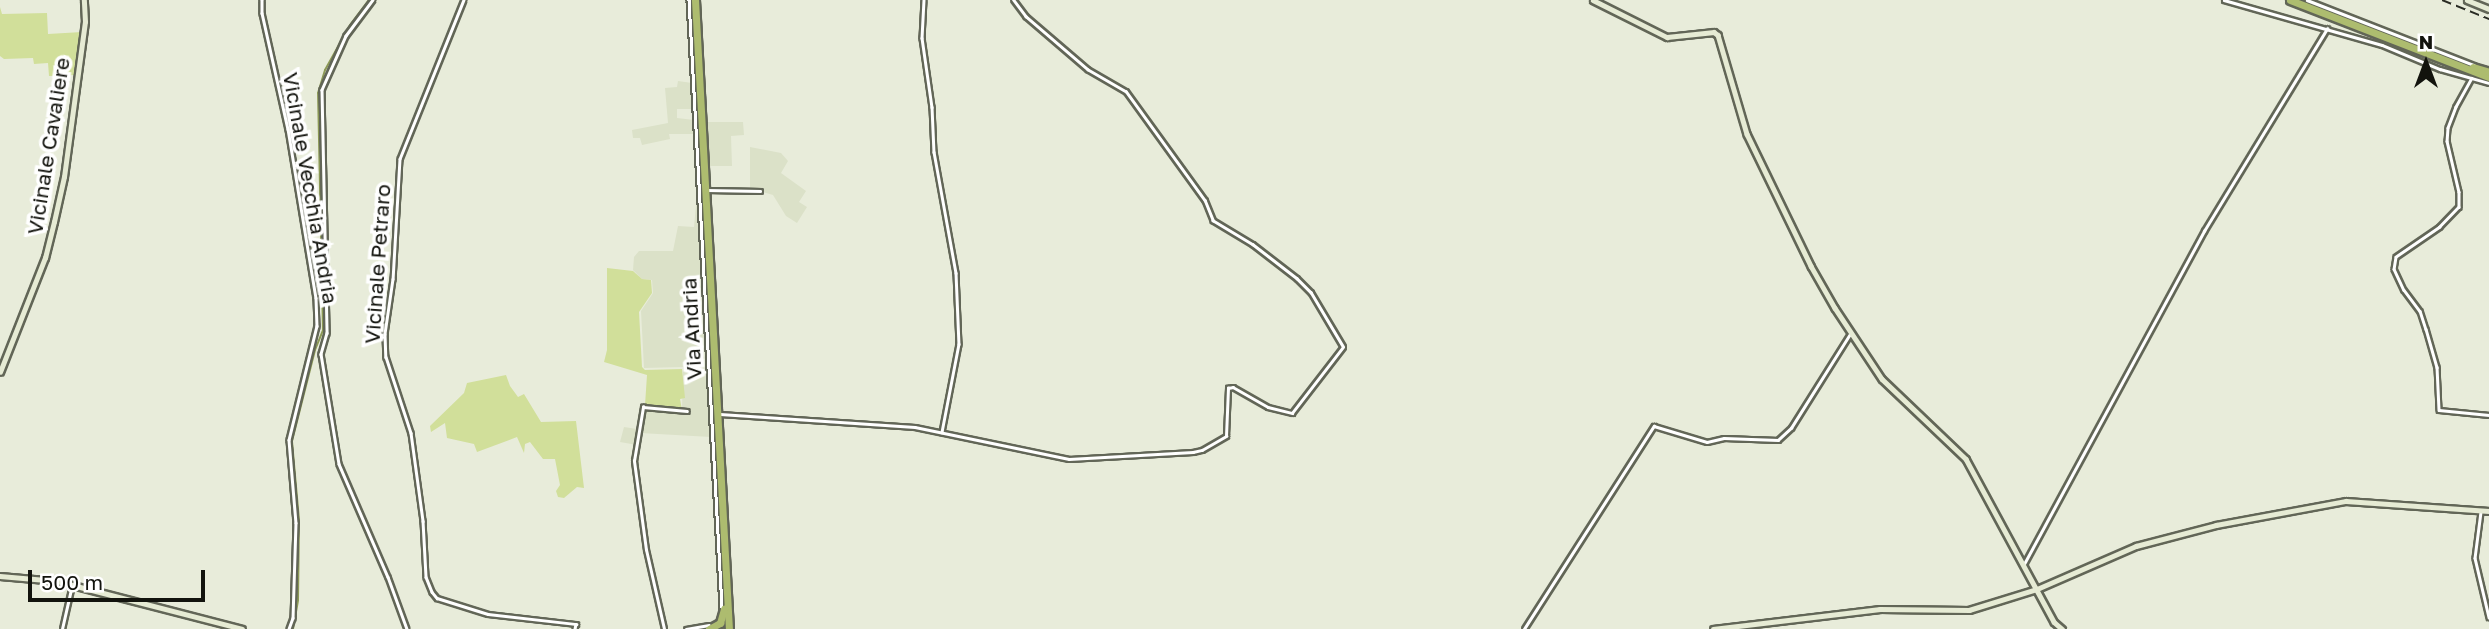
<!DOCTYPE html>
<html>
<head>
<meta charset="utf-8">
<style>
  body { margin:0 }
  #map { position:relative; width:2489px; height:629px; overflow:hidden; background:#e8ecda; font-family:"Golos Text",sans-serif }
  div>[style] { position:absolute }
  .built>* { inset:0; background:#dbe1c8 }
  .green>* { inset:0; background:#d1df9a }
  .stream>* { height:2px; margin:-1px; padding:0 1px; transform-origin:1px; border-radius:1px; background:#8c9956 }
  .roads { filter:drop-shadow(2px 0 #626657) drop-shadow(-2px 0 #626657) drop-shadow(0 2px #626657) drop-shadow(0 -2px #626657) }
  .street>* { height:2.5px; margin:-1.25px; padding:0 1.25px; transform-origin:1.25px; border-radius:1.25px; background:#fff }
  .secondary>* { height:4.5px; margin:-2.25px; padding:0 2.25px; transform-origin:2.25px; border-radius:2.25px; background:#e6ebd4 }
  .highway>* { height:7px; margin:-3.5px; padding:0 3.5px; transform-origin:3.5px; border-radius:3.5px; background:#adbc6f }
  .rail>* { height:2px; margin-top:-1px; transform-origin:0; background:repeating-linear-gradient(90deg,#2a2c24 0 10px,transparent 0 15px) }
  span { translate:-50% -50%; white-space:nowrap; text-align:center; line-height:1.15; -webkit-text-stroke:7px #fff; paint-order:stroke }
  .street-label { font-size:21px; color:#12130d }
  .north { position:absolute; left:2391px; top:28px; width:70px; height:70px; -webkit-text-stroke:5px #fff; paint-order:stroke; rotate:0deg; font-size:19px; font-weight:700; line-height:28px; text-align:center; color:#12130d }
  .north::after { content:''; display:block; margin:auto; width:24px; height:32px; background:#12130d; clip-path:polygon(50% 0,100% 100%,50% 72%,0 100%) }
  .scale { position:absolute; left:28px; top:570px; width:177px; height:32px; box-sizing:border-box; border:4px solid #12130d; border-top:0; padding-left:9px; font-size:21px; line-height:24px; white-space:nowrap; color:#12130d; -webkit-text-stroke:5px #fff; paint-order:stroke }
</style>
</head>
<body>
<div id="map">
  <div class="built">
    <i style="clip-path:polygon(678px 81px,692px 83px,693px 109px,677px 109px,677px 118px,694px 120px,695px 134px,669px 134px,670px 139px,642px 145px,640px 138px,633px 138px,632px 130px,668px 123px,665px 88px,677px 87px)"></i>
    <i style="clip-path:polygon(707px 122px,743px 122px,744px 135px,731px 136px,732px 166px,709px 166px)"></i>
    <i style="clip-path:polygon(750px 147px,781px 153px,788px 161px,781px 173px,806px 191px,799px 202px,807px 207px,797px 223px,786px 216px,773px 195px,750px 188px)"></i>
    <i style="clip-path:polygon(699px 204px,711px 437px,640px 433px,637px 445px,620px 442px,624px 427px,637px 429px,643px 406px,682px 410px,683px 367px,644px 368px,641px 311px,653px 293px,652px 280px,642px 279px,633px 270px,634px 257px,639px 251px,673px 251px,678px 226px,694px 227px,696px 205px)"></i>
  </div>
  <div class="green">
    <i style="clip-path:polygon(0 7px,2px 14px,47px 13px,48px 34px,82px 32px,75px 75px,49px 76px,48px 63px,34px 64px,33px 58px,4px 59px,0 56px)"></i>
    <i style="clip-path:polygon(607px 268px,633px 271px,642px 279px,651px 280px,652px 293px,639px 312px,642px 367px,645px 370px,682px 369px,685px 398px,680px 399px,682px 410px,645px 405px,647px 375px,604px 362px,607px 350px)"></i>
    <i style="clip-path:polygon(506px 375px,510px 386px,518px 397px,524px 394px,541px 422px,576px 421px,584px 488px,577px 487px,564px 498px,558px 497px,556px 491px,560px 485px,555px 459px,543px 459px,530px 442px,525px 444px,524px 453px,517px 437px,477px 452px,474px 444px,447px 438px,445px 423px,431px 432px,430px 426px,464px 393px,467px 383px)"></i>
  </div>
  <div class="stream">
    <i style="left:293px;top:629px;width:29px;rotate:-80deg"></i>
    <i style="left:298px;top:600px;width:80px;rotate:-89.3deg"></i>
    <i style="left:299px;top:520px;width:79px;rotate:-95.1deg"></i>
    <i style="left:292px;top:441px;width:94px;rotate:-75.8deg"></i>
    <i style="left:315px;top:350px;width:22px;rotate:-68deg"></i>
    <i style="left:323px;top:330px;width:237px;rotate:-91.2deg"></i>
    <i style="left:318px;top:93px;width:24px;rotate:-73deg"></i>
    <i style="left:325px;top:70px;width:51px;rotate:-60.9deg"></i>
    <i style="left:350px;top:25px;width:31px;rotate:-53deg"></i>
  </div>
  <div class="roads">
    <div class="street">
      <i style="left:262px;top:0;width:13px;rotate:90deg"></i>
      <i style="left:262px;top:13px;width:119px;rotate:77.4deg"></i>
      <i style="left:288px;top:129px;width:171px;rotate:80.6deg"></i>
      <i style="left:316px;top:298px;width:28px;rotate:88deg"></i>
      <i style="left:317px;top:326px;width:117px;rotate:103.8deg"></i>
      <i style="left:289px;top:440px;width:83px;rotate:85.2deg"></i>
      <i style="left:296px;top:523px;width:95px;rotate:91.8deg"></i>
      <i style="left:293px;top:618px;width:12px;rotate:110deg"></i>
      <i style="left:373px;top:0;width:45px;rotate:126.9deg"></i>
      <i style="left:346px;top:36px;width:59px;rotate:114deg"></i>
      <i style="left:322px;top:90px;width:243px;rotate:88.8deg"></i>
      <i style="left:327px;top:333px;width:22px;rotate:106deg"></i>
      <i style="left:321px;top:354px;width:111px;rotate:80.7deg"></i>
      <i style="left:339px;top:464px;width:123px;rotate:66.6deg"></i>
      <i style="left:388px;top:577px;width:55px;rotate:69.9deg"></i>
      <i style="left:464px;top:0;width:171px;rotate:111.9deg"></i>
      <i style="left:400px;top:159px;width:120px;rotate:93.3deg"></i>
      <i style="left:393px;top:279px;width:56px;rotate:98.3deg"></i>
      <i style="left:385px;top:334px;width:23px;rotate:88deg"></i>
      <i style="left:386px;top:357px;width:80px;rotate:71.8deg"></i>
      <i style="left:411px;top:433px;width:89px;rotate:82.2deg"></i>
      <i style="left:423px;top:521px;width:56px;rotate:86.9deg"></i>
      <i style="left:426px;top:577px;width:16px;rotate:68deg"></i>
      <i style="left:432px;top:592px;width:8px;rotate:50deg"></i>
      <i style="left:437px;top:598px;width:53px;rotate:17.4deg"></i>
      <i style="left:488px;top:614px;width:89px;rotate:6.5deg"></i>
      <i style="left:576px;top:624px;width:5px;rotate:101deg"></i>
      <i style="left:689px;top:0;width:609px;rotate:86.89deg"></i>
      <i style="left:924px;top:0;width:38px;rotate:93deg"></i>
      <i style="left:922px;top:38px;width:70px;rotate:81.8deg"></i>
      <i style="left:932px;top:107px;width:45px;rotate:87.5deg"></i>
      <i style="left:934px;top:152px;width:123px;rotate:79.7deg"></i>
      <i style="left:956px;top:273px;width:71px;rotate:87.6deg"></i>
      <i style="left:959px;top:344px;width:90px;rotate:100.9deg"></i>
      <i style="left:2224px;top:0;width:164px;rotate:15.9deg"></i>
      <i style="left:2382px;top:45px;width:63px;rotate:22.5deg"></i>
      <i style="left:2440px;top:69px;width:51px;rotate:15.9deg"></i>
      <i style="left:2307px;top:0;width:179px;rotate:21.3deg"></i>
      <i style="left:2472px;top:78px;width:33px;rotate:119deg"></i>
      <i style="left:2456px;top:107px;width:22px;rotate:111deg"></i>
      <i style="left:2448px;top:128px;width:13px;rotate:94deg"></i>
      <i style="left:2447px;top:141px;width:52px;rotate:76.8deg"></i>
      <i style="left:2459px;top:192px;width:15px;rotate:90deg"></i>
      <i style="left:2459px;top:207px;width:28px;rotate:134deg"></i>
      <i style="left:2440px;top:227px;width:53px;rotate:145.7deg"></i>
      <i style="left:2396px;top:257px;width:12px;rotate:99deg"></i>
      <i style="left:2394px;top:269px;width:23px;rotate:65deg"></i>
      <i style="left:2404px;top:290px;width:26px;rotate:53deg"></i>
      <i style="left:2420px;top:311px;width:19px;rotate:72deg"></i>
      <i style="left:2426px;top:329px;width:40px;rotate:74deg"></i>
      <i style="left:2437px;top:367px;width:43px;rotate:87.3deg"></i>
      <i style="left:2439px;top:410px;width:50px;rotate:5.7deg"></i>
      <i style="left:708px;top:190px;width:52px;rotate:1.1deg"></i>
      <i style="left:720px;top:414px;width:195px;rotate:3.8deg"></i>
      <i style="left:915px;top:427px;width:157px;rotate:11.7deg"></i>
      <i style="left:1069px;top:459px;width:124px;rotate:-3.2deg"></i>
      <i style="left:1193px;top:452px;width:9px;rotate:-13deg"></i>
      <i style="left:1202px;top:450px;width:28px;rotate:-30deg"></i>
      <i style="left:1226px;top:436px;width:48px;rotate:-87.6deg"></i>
      <i style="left:1228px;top:388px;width:5px;rotate:-11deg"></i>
      <i style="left:1233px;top:387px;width:40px;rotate:29.7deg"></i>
      <i style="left:1268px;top:407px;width:25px;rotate:14deg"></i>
      <i style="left:1292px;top:413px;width:83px;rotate:-52.3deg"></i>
      <i style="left:1343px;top:347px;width:63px;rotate:-120.7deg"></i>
      <i style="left:1311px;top:293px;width:20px;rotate:-135deg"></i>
      <i style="left:1297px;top:279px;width:56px;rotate:-142.3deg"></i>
      <i style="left:1253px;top:245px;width:47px;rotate:-149deg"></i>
      <i style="left:1213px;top:221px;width:22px;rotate:-112deg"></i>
      <i style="left:1205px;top:201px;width:135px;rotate:-125.9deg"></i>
      <i style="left:1126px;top:92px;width:44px;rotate:-149.9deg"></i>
      <i style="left:1088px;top:70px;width:82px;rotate:-139.5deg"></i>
      <i style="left:1026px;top:17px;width:21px;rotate:-127deg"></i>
      <i style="left:2481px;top:512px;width:46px;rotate:97.4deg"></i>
      <i style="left:2475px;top:558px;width:61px;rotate:76.7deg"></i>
      <i style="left:2024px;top:564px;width:379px;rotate:-61.6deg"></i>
      <i style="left:2204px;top:231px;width:237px;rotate:-58.7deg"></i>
      <i style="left:62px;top:629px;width:45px;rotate:-77.2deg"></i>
      <i style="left:664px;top:629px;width:81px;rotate:-102.8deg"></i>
      <i style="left:646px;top:550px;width:90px;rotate:-97.7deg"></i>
      <i style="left:634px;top:461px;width:55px;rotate:-80.5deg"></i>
      <i style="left:643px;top:407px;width:44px;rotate:5.2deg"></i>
      <i style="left:686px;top:629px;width:23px;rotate:-10deg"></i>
      <i style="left:1524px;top:629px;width:241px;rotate:-57.4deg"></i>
      <i style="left:1654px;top:426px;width:55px;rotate:16.8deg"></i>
      <i style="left:1707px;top:442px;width:17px;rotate:-13deg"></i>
      <i style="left:1724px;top:438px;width:54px;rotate:2.1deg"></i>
      <i style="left:1778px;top:440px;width:18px;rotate:-43deg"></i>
      <i style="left:1791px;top:428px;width:111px;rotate:-57.9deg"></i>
    </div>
    <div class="secondary">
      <i style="left:1593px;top:0;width:83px;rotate:26.6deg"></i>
      <i style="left:1667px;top:37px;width:47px;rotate:-6.1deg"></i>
      <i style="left:1714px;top:32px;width:5px;rotate:37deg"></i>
      <i style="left:1718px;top:35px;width:103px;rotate:73.7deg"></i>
      <i style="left:1747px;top:134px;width:147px;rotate:64.1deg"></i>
      <i style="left:1811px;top:266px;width:48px;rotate:60.3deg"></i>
      <i style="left:1835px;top:308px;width:85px;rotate:56.5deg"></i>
      <i style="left:1882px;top:379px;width:116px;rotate:43.6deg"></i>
      <i style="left:1966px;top:459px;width:185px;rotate:61.6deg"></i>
      <i style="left:2054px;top:622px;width:11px;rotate:41deg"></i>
      <i style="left:2467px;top:0;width:24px;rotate:22deg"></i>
      <i style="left:0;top:372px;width:123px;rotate:-68.5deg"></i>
      <i style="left:45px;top:258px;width:37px;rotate:-76deg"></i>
      <i style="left:54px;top:222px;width:46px;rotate:-77.5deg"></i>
      <i style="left:64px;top:177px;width:156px;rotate:-82.3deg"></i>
      <i style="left:85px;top:22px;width:22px;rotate:-93deg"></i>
      <i style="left:0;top:576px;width:57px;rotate:5deg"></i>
      <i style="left:57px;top:581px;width:191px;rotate:14.5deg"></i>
      <i style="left:1713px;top:629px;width:168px;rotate:-6.8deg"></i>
      <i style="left:1880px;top:609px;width:89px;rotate:0.6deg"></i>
      <i style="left:1969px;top:610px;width:71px;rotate:-17.2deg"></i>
      <i style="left:2037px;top:589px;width:108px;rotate:-23.5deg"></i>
      <i style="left:2136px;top:546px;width:83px;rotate:-14.7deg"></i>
      <i style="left:2216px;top:525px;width:132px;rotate:-10.5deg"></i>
      <i style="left:2346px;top:501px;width:143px;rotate:4deg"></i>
    </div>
    <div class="highway">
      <i style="left:695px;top:0;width:630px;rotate:86.91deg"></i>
      <i style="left:2290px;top:0;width:213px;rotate:21.2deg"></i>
      <i style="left:2473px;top:67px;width:17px;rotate:17deg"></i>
      <i style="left:709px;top:629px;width:13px;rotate:-29deg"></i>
      <i style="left:720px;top:623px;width:15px;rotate:-74deg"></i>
    </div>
  </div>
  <div class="rail">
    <i style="left:2442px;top:0;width:51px;rotate:22deg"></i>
  </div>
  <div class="street-label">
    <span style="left:48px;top:146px;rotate:-81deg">Vicinale Cavaliere</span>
    <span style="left:311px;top:188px;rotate:80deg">Vicinale Vecchia Andria</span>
    <span style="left:377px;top:264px;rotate:-86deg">Vicinale Petraro</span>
    <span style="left:691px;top:329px;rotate:-93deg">Via Andria</span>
  </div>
  <div class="north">N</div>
  <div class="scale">500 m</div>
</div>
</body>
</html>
